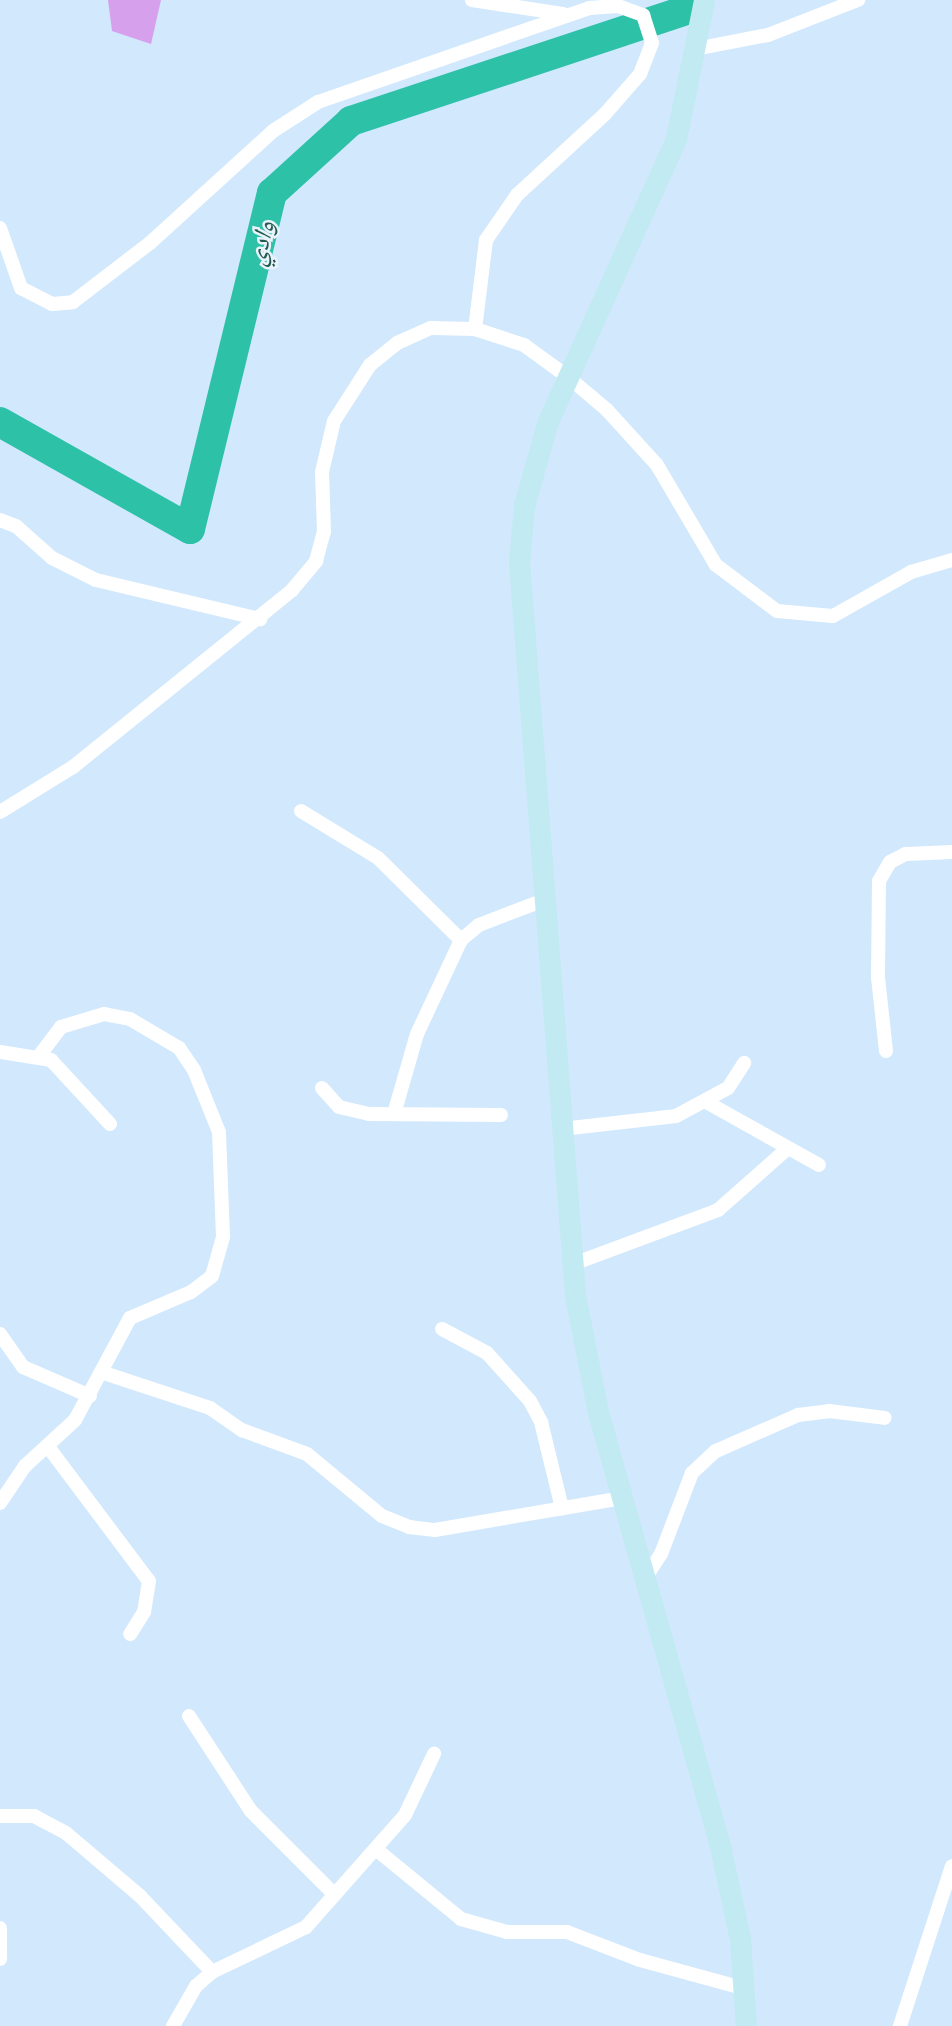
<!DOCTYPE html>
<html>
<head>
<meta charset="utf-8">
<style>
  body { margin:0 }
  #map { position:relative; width:952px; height:2026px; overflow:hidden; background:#d1e8fd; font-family:"Noto Sans","Noto Naskh Arabic",sans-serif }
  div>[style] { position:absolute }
  .green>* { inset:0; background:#d6a0ec }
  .river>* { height:30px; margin:-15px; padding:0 15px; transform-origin:15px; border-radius:15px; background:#2dc1a7 }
  .minor>* { height:14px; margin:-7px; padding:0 7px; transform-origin:7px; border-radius:7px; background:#fff }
  .secondary>* { height:21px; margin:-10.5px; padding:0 10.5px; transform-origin:10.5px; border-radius:10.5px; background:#c1eaf2 }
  span { translate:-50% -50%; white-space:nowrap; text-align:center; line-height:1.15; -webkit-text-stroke:5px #eaf3fc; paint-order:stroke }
  .water-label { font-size:26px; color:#235b4f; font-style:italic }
</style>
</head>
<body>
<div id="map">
  <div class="green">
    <i style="clip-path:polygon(108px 0,161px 0,151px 44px,112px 31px)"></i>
  </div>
  <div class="river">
    <i style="left:0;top:422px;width:218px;rotate:29.4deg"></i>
    <i style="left:190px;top:529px;width:346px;rotate:-76.3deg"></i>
    <i style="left:272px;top:193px;width:107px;rotate:-42.3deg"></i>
    <i style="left:351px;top:121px;width:354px;rotate:-18.3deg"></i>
  </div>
  <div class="minor">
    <i style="left:472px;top:0;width:93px;rotate:8.7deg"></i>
    <i style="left:695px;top:49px;width:74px;rotate:-10.9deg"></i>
    <i style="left:768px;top:35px;width:97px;rotate:-21.3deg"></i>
    <i style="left:0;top:228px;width:64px;rotate:70.7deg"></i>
    <i style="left:21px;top:288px;width:35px;rotate:27deg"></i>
    <i style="left:52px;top:304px;width:21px;rotate:-5deg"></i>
    <i style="left:73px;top:302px;width:97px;rotate:-37.5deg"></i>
    <i style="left:150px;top:243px;width:166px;rotate:-42.3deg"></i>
    <i style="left:273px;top:131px;width:54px;rotate:-32.8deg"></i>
    <i style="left:318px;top:102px;width:287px;rotate:-19.1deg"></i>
    <i style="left:589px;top:8px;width:29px;rotate:-4deg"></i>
    <i style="left:618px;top:6px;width:27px;rotate:20deg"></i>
    <i style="left:643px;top:15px;width:29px;rotate:72deg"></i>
    <i style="left:652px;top:43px;width:33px;rotate:111deg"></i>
    <i style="left:640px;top:74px;width:53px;rotate:131.2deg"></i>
    <i style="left:605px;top:114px;width:120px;rotate:137.4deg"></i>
    <i style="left:517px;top:195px;width:55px;rotate:124.6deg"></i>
    <i style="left:486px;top:240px;width:90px;rotate:97deg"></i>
    <i style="left:0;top:520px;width:17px;rotate:21deg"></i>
    <i style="left:16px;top:526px;width:48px;rotate:41.6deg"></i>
    <i style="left:52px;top:558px;width:49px;rotate:26.6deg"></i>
    <i style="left:96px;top:580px;width:169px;rotate:13.4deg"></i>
    <i style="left:301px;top:811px;width:90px;rotate:31.4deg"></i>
    <i style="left:378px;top:858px;width:117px;rotate:44.7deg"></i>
    <i style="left:0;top:812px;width:86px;rotate:-31.7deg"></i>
    <i style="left:73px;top:767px;width:282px;rotate:-38.9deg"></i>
    <i style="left:292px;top:590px;width:38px;rotate:-50deg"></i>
    <i style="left:316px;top:561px;width:30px;rotate:-75deg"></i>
    <i style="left:324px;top:532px;width:60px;rotate:-91.9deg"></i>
    <i style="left:322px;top:472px;width:52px;rotate:-76.8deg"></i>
    <i style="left:334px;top:421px;width:67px;rotate:-57.3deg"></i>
    <i style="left:370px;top:365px;width:35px;rotate:-39deg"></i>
    <i style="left:397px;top:343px;width:37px;rotate:-24deg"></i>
    <i style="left:431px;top:328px;width:44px;rotate:1.3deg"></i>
    <i style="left:475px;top:329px;width:52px;rotate:18.1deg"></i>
    <i style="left:524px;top:345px;width:54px;rotate:36deg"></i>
    <i style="left:568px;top:377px;width:51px;rotate:40.2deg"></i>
    <i style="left:607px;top:410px;width:74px;rotate:47.7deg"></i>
    <i style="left:657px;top:465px;width:116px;rotate:59.5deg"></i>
    <i style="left:716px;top:565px;width:76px;rotate:37deg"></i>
    <i style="left:777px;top:611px;width:56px;rotate:5.1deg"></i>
    <i style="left:833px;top:616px;width:90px;rotate:-29.4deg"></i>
    <i style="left:911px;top:572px;width:43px;rotate:-16.3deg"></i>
    <i style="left:886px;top:1051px;width:74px;rotate:-96.2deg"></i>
    <i style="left:878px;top:977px;width:96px;rotate:-89.4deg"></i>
    <i style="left:879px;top:881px;width:22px;rotate:-60deg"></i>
    <i style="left:890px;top:862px;width:18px;rotate:-27deg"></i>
    <i style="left:906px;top:854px;width:46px;rotate:-2.5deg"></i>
    <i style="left:0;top:1052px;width:52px;rotate:8.9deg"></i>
    <i style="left:51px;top:1060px;width:87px;rotate:47.3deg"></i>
    <i style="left:322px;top:1088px;width:25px;rotate:48deg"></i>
    <i style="left:339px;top:1107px;width:31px;rotate:13deg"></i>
    <i style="left:369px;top:1114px;width:132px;rotate:0.4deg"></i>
    <i style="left:708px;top:1103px;width:127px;rotate:29.2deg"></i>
    <i style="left:394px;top:1114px;width:83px;rotate:-74deg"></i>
    <i style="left:417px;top:1034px;width:104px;rotate:-64.9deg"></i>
    <i style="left:461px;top:940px;width:23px;rotate:-40deg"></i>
    <i style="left:479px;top:925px;width:70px;rotate:-21deg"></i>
    <i style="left:562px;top:1129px;width:115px;rotate:-6.5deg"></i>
    <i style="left:676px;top:1116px;width:59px;rotate:-28.3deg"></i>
    <i style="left:728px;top:1088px;width:30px;rotate:-57deg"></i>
    <i style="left:573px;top:1264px;width:155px;rotate:-20.4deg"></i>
    <i style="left:718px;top:1210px;width:92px;rotate:-41.5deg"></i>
    <i style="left:442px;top:1329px;width:51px;rotate:28.1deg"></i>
    <i style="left:487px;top:1353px;width:64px;rotate:48.1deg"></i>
    <i style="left:530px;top:1401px;width:24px;rotate:62deg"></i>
    <i style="left:541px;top:1422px;width:89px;rotate:76.3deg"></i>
    <i style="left:0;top:1334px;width:40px;rotate:55.1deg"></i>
    <i style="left:23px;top:1367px;width:73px;rotate:23.4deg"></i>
    <i style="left:104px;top:1373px;width:112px;rotate:18.3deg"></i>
    <i style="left:210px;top:1408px;width:39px;rotate:35deg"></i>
    <i style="left:242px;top:1430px;width:69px;rotate:20.3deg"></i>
    <i style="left:307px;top:1454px;width:97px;rotate:39.6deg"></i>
    <i style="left:382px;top:1516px;width:29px;rotate:22deg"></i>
    <i style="left:409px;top:1527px;width:26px;rotate:7deg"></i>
    <i style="left:435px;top:1530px;width:190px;rotate:-9.7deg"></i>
    <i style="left:49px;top:1448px;width:166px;rotate:53.1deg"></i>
    <i style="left:149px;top:1581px;width:31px;rotate:99deg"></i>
    <i style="left:144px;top:1612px;width:26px;rotate:122deg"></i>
    <i style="left:0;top:1503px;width:45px;rotate:-56deg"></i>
    <i style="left:25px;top:1466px;width:68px;rotate:-42.6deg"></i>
    <i style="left:75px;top:1420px;width:116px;rotate:-61.7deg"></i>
    <i style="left:130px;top:1318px;width:66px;rotate:-23.1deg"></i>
    <i style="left:191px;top:1292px;width:26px;rotate:-37deg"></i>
    <i style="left:212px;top:1276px;width:41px;rotate:-74.2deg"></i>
    <i style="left:223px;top:1237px;width:105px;rotate:-92.2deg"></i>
    <i style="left:219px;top:1132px;width:67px;rotate:-112deg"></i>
    <i style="left:194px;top:1070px;width:27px;rotate:-124deg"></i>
    <i style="left:179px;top:1048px;width:57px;rotate:-149.4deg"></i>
    <i style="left:130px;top:1019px;width:26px;rotate:-169deg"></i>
    <i style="left:104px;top:1014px;width:45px;rotate:163.2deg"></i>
    <i style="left:61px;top:1027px;width:36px;rotate:127deg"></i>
    <i style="left:644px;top:1580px;width:31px;rotate:-57deg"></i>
    <i style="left:661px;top:1554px;width:87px;rotate:-69.1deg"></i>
    <i style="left:692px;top:1473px;width:33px;rotate:-43deg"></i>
    <i style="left:716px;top:1451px;width:90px;rotate:-23.7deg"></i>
    <i style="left:798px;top:1415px;width:31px;rotate:-7deg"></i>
    <i style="left:829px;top:1411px;width:56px;rotate:7.1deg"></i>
    <i style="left:189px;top:1716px;width:113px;rotate:56.9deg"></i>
    <i style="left:251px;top:1811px;width:117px;rotate:45deg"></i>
    <i style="left:0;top:1816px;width:34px"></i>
    <i style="left:34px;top:1816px;width:36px;rotate:28deg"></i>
    <i style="left:66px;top:1833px;width:97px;rotate:40.4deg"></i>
    <i style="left:140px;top:1896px;width:105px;rotate:46.5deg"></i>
    <i style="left:377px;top:1850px;width:109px;rotate:39.4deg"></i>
    <i style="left:461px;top:1919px;width:48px;rotate:15.8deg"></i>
    <i style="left:507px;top:1932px;width:60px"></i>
    <i style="left:567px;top:1932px;width:78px;rotate:21deg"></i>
    <i style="left:640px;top:1960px;width:110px;rotate:15.3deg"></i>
    <i style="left:0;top:1928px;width:31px;rotate:90deg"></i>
    <i style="left:173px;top:2026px;width:46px;rotate:-60.1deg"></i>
    <i style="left:196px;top:1986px;width:21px;rotate:-41deg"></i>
    <i style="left:212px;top:1972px;width:104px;rotate:-25.6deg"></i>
    <i style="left:306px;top:1927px;width:149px;rotate:-48.5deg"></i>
    <i style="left:405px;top:1815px;width:68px;rotate:-64.6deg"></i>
    <i style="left:900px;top:2026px;width:168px;rotate:-72deg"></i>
  </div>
  <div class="secondary">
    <i style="left:704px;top:0;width:142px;rotate:101.4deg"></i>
    <i style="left:676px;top:139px;width:313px;rotate:114.4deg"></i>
    <i style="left:547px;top:424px;width:85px;rotate:105.7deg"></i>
    <i style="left:524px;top:506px;width:56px;rotate:95.1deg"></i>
    <i style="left:519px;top:562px;width:735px;rotate:85.63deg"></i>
    <i style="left:575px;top:1295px;width:119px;rotate:78.9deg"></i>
    <i style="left:598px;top:1412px;width:456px;rotate:74.3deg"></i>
    <i style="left:721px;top:1851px;width:90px;rotate:77.8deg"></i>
    <i style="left:740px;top:1939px;width:87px;rotate:86.1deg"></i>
  </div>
  <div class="water-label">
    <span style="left:260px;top:243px;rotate:-76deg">وادي</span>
  </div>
</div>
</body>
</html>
